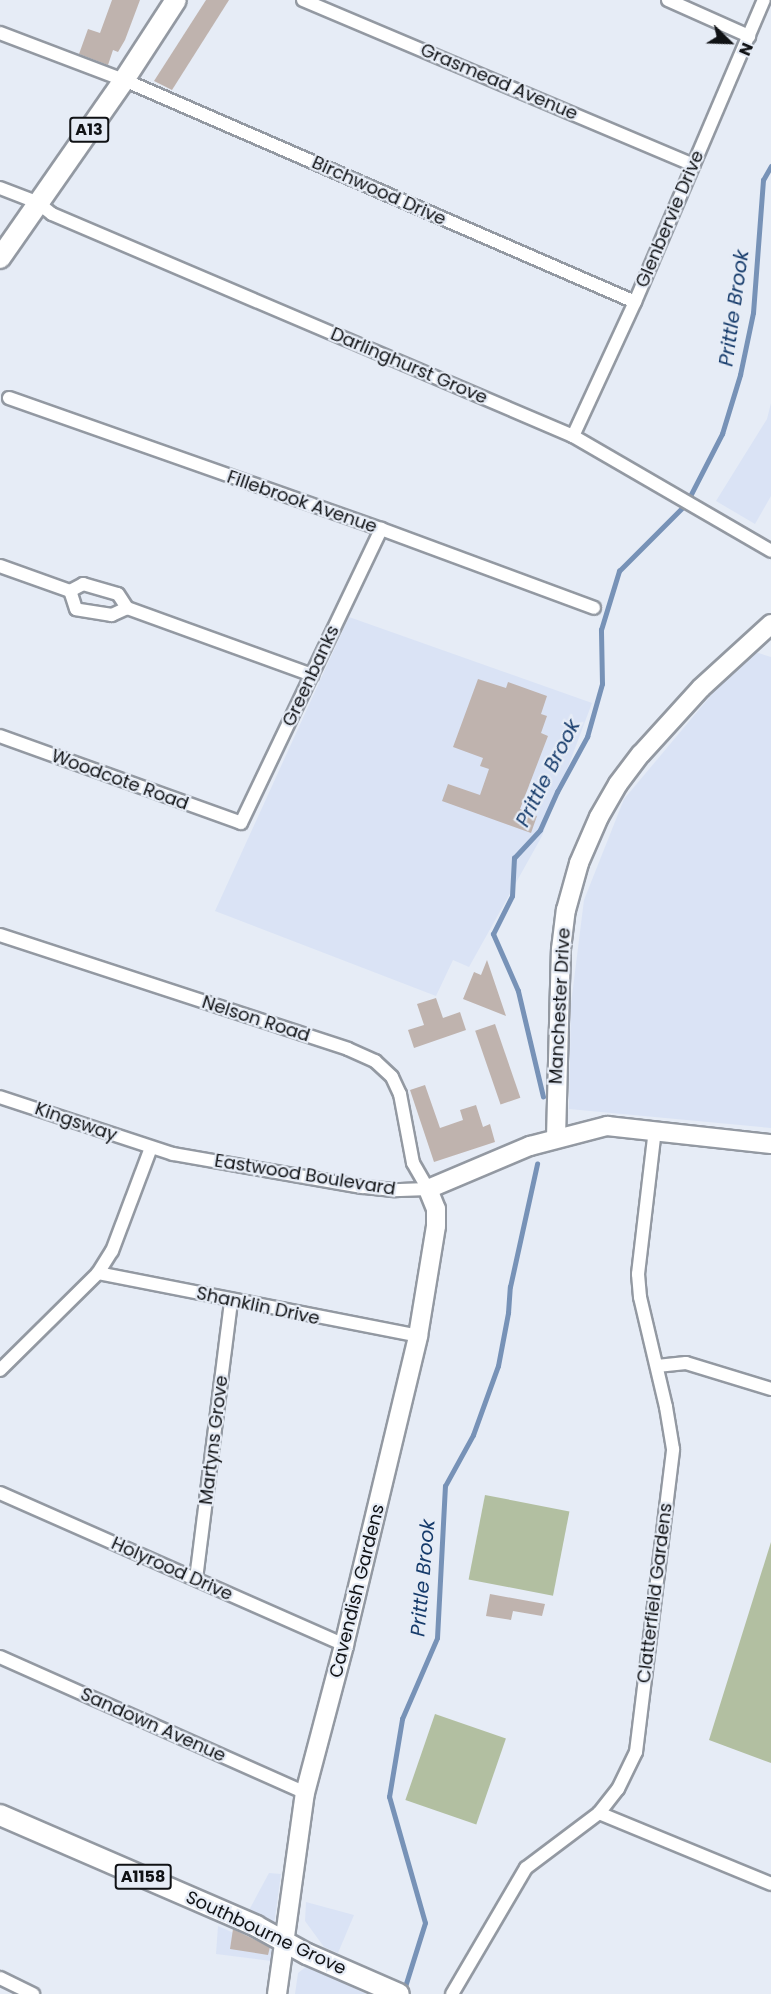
<!DOCTYPE html>
<html>
<head>
<meta charset="utf-8">
<style>
  body { margin:0 }
  #map { position:relative; width:771px; height:1994px; overflow:hidden; background:#e6ecf6; font-family:Poppins,sans-serif }
  div>[style] { position:absolute }
  .built>* { inset:0; background:#dae3f5 }
  .green>* { inset:0; background:#b2bfa1; transform-origin:0 0 }
  .stream>* { height:4.5px; margin:-2.25px; padding:0 2.25px; transform-origin:2.25px; border-radius:2.25px; background:#7792b7 }
  .building>* { inset:0; background:#bfb3ae; transform-origin:0 0 }
  .roads { filter:drop-shadow(2px 0 #9399a2) drop-shadow(-2px 0 #9399a2) drop-shadow(0 2px #9399a2) drop-shadow(0 -2px #9399a2) }
  .street>* { height:12px; margin:-6px; padding:0 6px; transform-origin:6px; border-radius:6px; background:#fff }
  .secondary>* { height:18px; margin:-9px; padding:0 9px; transform-origin:9px; border-radius:9px; background:#fff }
  .primary>* { height:20px; margin:-10px; padding:0 10px; transform-origin:10px; border-radius:10px; background:#fff }
  span { translate:-50% -50%; white-space:nowrap; text-align:center; line-height:1.15; -webkit-text-stroke:4.5px #e6ecf6; paint-order:stroke }
  .shield-label span { padding:2px 4px; background:#e6ecf6; border:2px solid; border-radius:4px; -webkit-text-stroke-width:0 }
  .shield-label { font-size:16px; color:#101215; font-weight:700 }
  .street-label { font-size:18px; color:#101215 }
  .water-label { font-size:20px; color:#163b6b; font-style:italic }
  .north { position:absolute; left:699px; top:12px; width:60px; height:60px; -webkit-text-stroke:4px #e6ecf6; paint-order:stroke; rotate:113deg; font-size:16px; font-weight:700; line-height:24px; text-align:center; color:#101215 }
  .north::after { content:''; display:block; margin:auto; width:21px; height:27px; background:#101215; clip-path:polygon(50% 0,100% 100%,50% 72%,0 100%) }
</style>
</head>
<body>
<div id="map">
  <div class="built">
    <i style="clip-path:polygon(771px 403px,771px 496px,755px 524px,716px 501px,767px 419px)"></i>
    <i style="clip-path:polygon(349px 617px,592px 703px,542px 836px,469px 967px,453px 960px,436px 996px,215px 911px)"></i>
    <i style="clip-path:polygon(749px 650px,771px 657px,771px 1128px,569px 1109px,571px 1004px,584px 900px,624px 799px)"></i>
    <i style="clip-path:polygon(269px 1873px,281px 1874px,274px 1925px,248px 1912px)"></i>
    <i style="clip-path:polygon(306px 1902px,354px 1915px,338px 1953px,324px 1947px,305px 1921px)"></i>
    <i style="clip-path:polygon(218px 1926px,272px 1950px,271px 1961px,216px 1954px)"></i>
    <i style="clip-path:polygon(307px 1966px,307px 1967px,367px 1994px,295px 1994px,298px 1973px)"></i>
  </div>
  <div class="green">
    <i style="left:485px;top:1495px;width:86px;height:86px;rotate:11deg"></i>
    <i style="clip-path:polygon(771px 1542px,771px 1763px,709px 1740px)"></i>
    <i style="left:435px;top:1714px;width:75px;height:91px;rotate:19deg"></i>
  </div>
  <div class="stream">
    <i style="left:543px;top:1097px;width:109px;rotate:-103.3deg"></i>
    <i style="left:518px;top:991px;width:62px;rotate:-113.7deg"></i>
    <i style="left:493px;top:934px;width:42px;rotate:-63.4deg"></i>
    <i style="left:512px;top:896px;width:38px;rotate:-87deg"></i>
    <i style="left:514px;top:858px;width:38px;rotate:-47deg"></i>
    <i style="left:540px;top:830px;width:42px;rotate:-65.9deg"></i>
    <i style="left:557px;top:792px;width:63px;rotate:-61.4deg"></i>
    <i style="left:587px;top:737px;width:55px;rotate:-74.2deg"></i>
    <i style="left:602px;top:684px;width:54px;rotate:-91.1deg"></i>
    <i style="left:601px;top:630px;width:62px;rotate:-73deg"></i>
    <i style="left:619px;top:571px;width:95px;rotate:-45deg"></i>
    <i style="left:686px;top:504px;width:79px;rotate:-62.8deg"></i>
    <i style="left:722px;top:434px;width:62px;rotate:-73deg"></i>
    <i style="left:740px;top:375px;width:63px;rotate:-78.2deg"></i>
    <i style="left:753px;top:313px;width:133px;rotate:-85.7deg"></i>
    <i style="left:763px;top:180px;width:16px;rotate:-60deg"></i>
    <i style="left:404px;top:1990px;width:70px;rotate:-72.6deg"></i>
    <i style="left:425px;top:1923px;width:131px;rotate:-105.9deg"></i>
    <i style="left:389px;top:1797px;width:79px;rotate:-80.5deg"></i>
    <i style="left:402px;top:1719px;width:88px;rotate:-66.6deg"></i>
    <i style="left:437px;top:1638px;width:152px;rotate:-87deg"></i>
    <i style="left:445px;top:1486px;width:58px;rotate:-61.2deg"></i>
    <i style="left:473px;top:1435px;width:73px;rotate:-70.1deg"></i>
    <i style="left:498px;top:1366px;width:54px;rotate:-79.3deg"></i>
    <i style="left:508px;top:1313px;width:26px;rotate:-86deg"></i>
    <i style="left:510px;top:1287px;width:126px;rotate:-77.6deg"></i>
  </div>
  <div class="building">
    <i style="clip-path:polygon(112px 0,140px 0,125px 40px,118px 52px,113px 50px,108px 65px,79px 54px,88px 29px,100px 33px)"></i>
    <i style="clip-path:polygon(206px 0,229px 0,172px 90px,154px 81px)"></i>
    <i style="clip-path:polygon(478px 679px,506px 688px,508px 682px,547px 696px,541px 714px,547px 716px,541px 733px,548px 736px,520px 809px,537px 816px,531px 833px,442px 801px,448px 784px,480px 795px,489px 769px,480px 766px,483px 758px,453px 747px)"></i>
    <i style="clip-path:polygon(487px 960px,506px 1016px,463px 999px,474px 972px,481px 975px)"></i>
    <i style="clip-path:polygon(436px 998px,443px 1018px,460px 1012px,466px 1030px,414px 1048px,408px 1030px,424px 1025px,417px 1004px)"></i>
    <i style="left:495px;top:1024px;width:78px;height:21px;rotate:71deg"></i>
    <i style="clip-path:polygon(425px 1085px,440px 1128px,463px 1120px,460px 1110px,476px 1105px,483px 1127px,490px 1124px,495px 1142px,434px 1162px,410px 1090px)"></i>
    <i style="clip-path:polygon(490px 1594px,545px 1604px,542px 1616px,513px 1611px,511px 1620px,486px 1616px)"></i>
    <i style="clip-path:polygon(233px 1929px,270px 1947px,268px 1955px,230px 1949px)"></i>
  </div>
  <div class="roads">
    <div class="street">
      <i style="left:303px;top:0;width:424px;rotate:22.9deg"></i>
      <i style="left:668px;top:0;width:89px;rotate:24deg"></i>
      <i style="left:0;top:33px;width:133px;rotate:20.8deg"></i>
      <i style="left:124px;top:80px;width:557px;rotate:23.48deg"></i>
      <i style="left:0;top:188px;width:40px;rotate:21deg"></i>
      <i style="left:37px;top:202px;width:19px;rotate:39deg"></i>
      <i style="left:52px;top:214px;width:566px;rotate:23.08deg"></i>
      <i style="left:573px;top:436px;width:229px;rotate:30.1deg"></i>
      <i style="left:9px;top:398px;width:394px;rotate:19.4deg"></i>
      <i style="left:381px;top:529px;width:227px;rotate:20.3deg"></i>
      <i style="left:573px;top:436px;width:148px;rotate:-65.2deg"></i>
      <i style="left:635px;top:302px;width:328px;rotate:-66.9deg"></i>
      <i style="left:0;top:566px;width:74px;rotate:19.7deg"></i>
      <i style="left:70px;top:591px;width:15px;rotate:-28deg"></i>
      <i style="left:83px;top:584px;width:36px;rotate:16deg"></i>
      <i style="left:118px;top:594px;width:17px;rotate:57deg"></i>
      <i style="left:127px;top:608px;width:17px;rotate:155deg"></i>
      <i style="left:112px;top:615px;width:36px;rotate:-171deg"></i>
      <i style="left:76px;top:609px;width:19px;rotate:-108deg"></i>
      <i style="left:127px;top:608px;width:197px;rotate:19.9deg"></i>
      <i style="left:0;top:736px;width:256px;rotate:19.8deg"></i>
      <i style="left:241px;top:823px;width:326px;rotate:-64.5deg"></i>
      <i style="left:0;top:935px;width:366px;rotate:18.1deg"></i>
      <i style="left:348px;top:1049px;width:30px;rotate:24deg"></i>
      <i style="left:375px;top:1061px;width:23px;rotate:43deg"></i>
      <i style="left:392px;top:1077px;width:19px;rotate:65deg"></i>
      <i style="left:400px;top:1094px;width:70px;rotate:79.3deg"></i>
      <i style="left:413px;top:1163px;width:30px;rotate:60deg"></i>
      <i style="left:428px;top:1189px;width:35px;rotate:178deg"></i>
      <i style="left:393px;top:1190px;width:31px;rotate:-174deg"></i>
      <i style="left:362px;top:1187px;width:192px;rotate:-170.1deg"></i>
      <i style="left:173px;top:1154px;width:182px;rotate:-161.8deg"></i>
      <i style="left:98px;top:1273px;width:326px;rotate:11.1deg"></i>
      <i style="left:657px;top:1366px;width:29px;rotate:-6deg"></i>
      <i style="left:686px;top:1363px;width:89px;rotate:17deg"></i>
      <i style="left:0;top:1370px;width:138px;rotate:-44.7deg"></i>
      <i style="left:98px;top:1273px;width:26px;rotate:-58deg"></i>
      <i style="left:112px;top:1251px;width:110px;rotate:-69.3deg"></i>
      <i style="left:0;top:1493px;width:376px;rotate:23.8deg"></i>
      <i style="left:196px;top:1579px;width:280px;rotate:-82.8deg"></i>
      <i style="left:0;top:1657px;width:334px;rotate:24deg"></i>
      <i style="left:599px;top:1813px;width:186px;rotate:22.4deg"></i>
      <i style="left:0;top:1978px;width:37px;rotate:26deg"></i>
      <i style="left:452px;top:1994px;width:146px;rotate:-59.6deg"></i>
      <i style="left:526px;top:1868px;width:91px;rotate:-37deg"></i>
      <i style="left:599px;top:1813px;width:31px;rotate:-52deg"></i>
      <i style="left:618px;top:1789px;width:41px;rotate:-64.1deg"></i>
      <i style="left:636px;top:1752px;width:305px;rotate:-83deg"></i>
      <i style="left:673px;top:1449px;width:43px;rotate:-99.5deg"></i>
      <i style="left:666px;top:1407px;width:113px;rotate:-103.3deg"></i>
      <i style="left:640px;top:1297px;width:23px;rotate:-95deg"></i>
      <i style="left:638px;top:1274px;width:145px;rotate:-83.3deg"></i>
    </div>
    <div class="secondary">
      <i style="left:556px;top:1138px;width:189px;rotate:-88.5deg"></i>
      <i style="left:561px;top:949px;width:39px;rotate:-83deg"></i>
      <i style="left:566px;top:910px;width:49px;rotate:-74.5deg"></i>
      <i style="left:579px;top:863px;width:50px;rotate:-66.5deg"></i>
      <i style="left:599px;top:817px;width:38px;rotate:-60deg"></i>
      <i style="left:618px;top:784px;width:38px;rotate:-53deg"></i>
      <i style="left:641px;top:754px;width:89px;rotate:-47.7deg"></i>
      <i style="left:701px;top:688px;width:95px;rotate:-42.4deg"></i>
      <i style="left:277px;top:1994px;width:203px;rotate:-82.1deg"></i>
      <i style="left:305px;top:1793px;width:153px;rotate:-75.2deg"></i>
      <i style="left:344px;top:1645px;width:318px;rotate:-76.5deg"></i>
      <i style="left:418px;top:1336px;width:111px;rotate:-80.7deg"></i>
      <i style="left:436px;top:1226px;width:17px;rotate:-90deg"></i>
      <i style="left:436px;top:1209px;width:22px;rotate:-112deg"></i>
      <i style="left:428px;top:1189px;width:111px;rotate:-22.9deg"></i>
      <i style="left:530px;top:1146px;width:80px;rotate:-14.6deg"></i>
      <i style="left:607px;top:1126px;width:165px;rotate:6.3deg"></i>
    </div>
    <div class="primary">
      <i style="left:0;top:258px;width:217px;rotate:-55.1deg"></i>
      <i style="left:124px;top:80px;width:95px;rotate:-57deg"></i>
      <i style="left:0;top:1815px;width:279px;rotate:23.4deg"></i>
      <i style="left:256px;top:1926px;width:58px;rotate:28.8deg"></i>
      <i style="left:307px;top:1954px;width:100px;rotate:23.5deg"></i>
    </div>
  </div>
  <div class="shield-label">
    <span style="left:89px;top:130px">A13</span>
    <span style="left:143px;top:1877px">A1158</span>
  </div>
  <div class="street-label">
    <span style="left:499px;top:82px;rotate:23deg">Grasmead Avenue</span>
    <span style="left:379px;top:191px;rotate:24deg">Birchwood Drive</span>
    <span style="left:670px;top:219px;rotate:-67deg">Glenbervie Drive</span>
    <span style="left:409px;top:366px;rotate:23deg">Darlinghurst Grove</span>
    <span style="left:302px;top:502px;rotate:19deg">Fillebrook Avenue</span>
    <span style="left:311px;top:676px;rotate:-65deg">Greenbanks</span>
    <span style="left:120px;top:780px;rotate:20deg">Woodcote Road</span>
    <span style="left:560px;top:1006px;rotate:-87deg">Manchester Drive</span>
    <span style="left:256px;top:1019px;rotate:18deg">Nelson Road</span>
    <span style="left:76px;top:1122px;rotate:19deg">Kingsway</span>
    <span style="left:305px;top:1175px;rotate:9deg">Eastwood Boulevard</span>
    <span style="left:258px;top:1306px;rotate:12deg">Shanklin Drive</span>
    <span style="left:214px;top:1440px;rotate:-83deg">Martyns Grove</span>
    <span style="left:172px;top:1569px;rotate:24deg">Holyrood Drive</span>
    <span style="left:357px;top:1591px;rotate:-76deg">Cavendish Gardens</span>
    <span style="left:655px;top:1593px;rotate:-83deg">Clatterfield Gardens</span>
    <span style="left:153px;top:1725px;rotate:24deg">Sandown Avenue</span>
    <span style="left:266px;top:1933px;rotate:25deg">Southbourne Grove</span>
  </div>
  <div class="water-label">
    <span style="left:734px;top:308px;rotate:-82deg">Prittle Brook</span>
    <span style="left:548px;top:773px;rotate:-63deg">Prittle Brook</span>
    <span style="left:423px;top:1578px;rotate:-85deg">Prittle Brook</span>
  </div>
  <div class="north">N</div>
</div>
</body>
</html>
